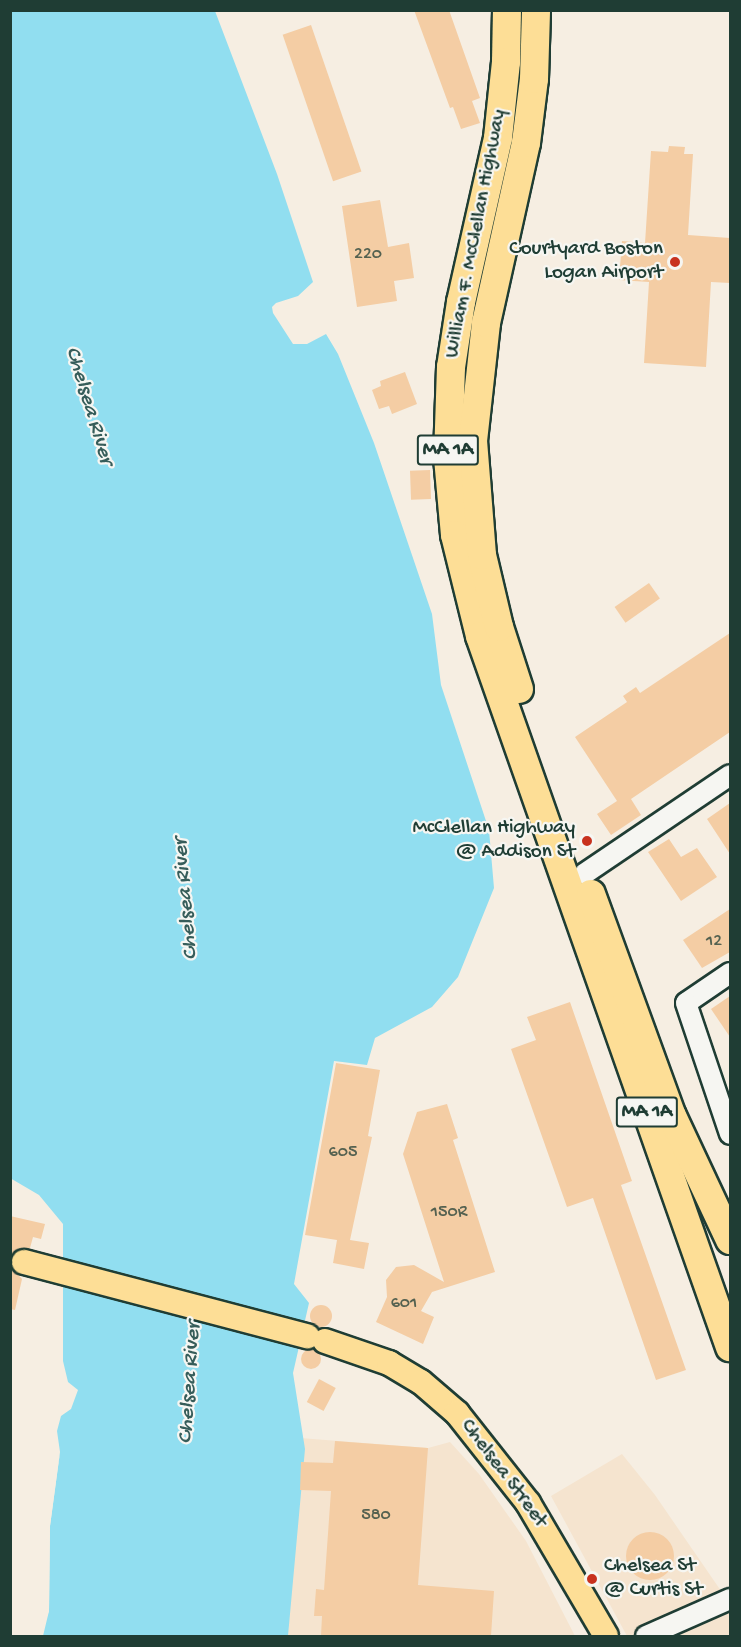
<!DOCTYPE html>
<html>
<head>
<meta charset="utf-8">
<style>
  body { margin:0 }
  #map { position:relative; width:741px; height:1647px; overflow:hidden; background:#f6eee2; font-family:"Gochi Hand",sans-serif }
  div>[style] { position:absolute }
  .built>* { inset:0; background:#f5e4cf }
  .water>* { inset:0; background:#91def0 }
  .pier>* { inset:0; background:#f6eee2 }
  .building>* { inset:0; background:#f4cda4; transform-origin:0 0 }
  .round { border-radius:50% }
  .roads { filter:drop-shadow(2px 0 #1f3d34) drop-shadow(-2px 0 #1f3d34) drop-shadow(0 2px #1f3d34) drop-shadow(0 -2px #1f3d34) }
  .minor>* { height:20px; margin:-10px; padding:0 10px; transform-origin:10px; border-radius:10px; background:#f6f6f2 }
  .major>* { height:24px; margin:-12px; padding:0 12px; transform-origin:12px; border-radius:12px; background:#fdde96 }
  .highway>* { height:28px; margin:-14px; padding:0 14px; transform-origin:14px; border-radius:14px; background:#fdde96 }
  .dots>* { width:16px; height:16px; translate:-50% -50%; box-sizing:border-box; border:3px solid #f6f6f2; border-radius:50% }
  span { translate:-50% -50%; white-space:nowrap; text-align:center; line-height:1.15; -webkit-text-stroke:4.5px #f6f6f2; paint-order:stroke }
  .number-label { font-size:18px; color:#546150 }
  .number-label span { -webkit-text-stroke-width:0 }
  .shield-label span { padding:2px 4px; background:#f6f6f2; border:2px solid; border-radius:4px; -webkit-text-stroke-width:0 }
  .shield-label { font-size:20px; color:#1f3d34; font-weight:700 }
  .street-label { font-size:21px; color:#1f3d34 }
  .poi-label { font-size:21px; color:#1f3d34 }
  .right { translate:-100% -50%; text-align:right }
  .left { translate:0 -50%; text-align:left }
  .water-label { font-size:22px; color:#365d5a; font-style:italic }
  .frame { position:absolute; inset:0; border:12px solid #1f3d34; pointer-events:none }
</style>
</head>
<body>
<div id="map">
  <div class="built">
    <i style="clip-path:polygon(300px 1438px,428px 1448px,450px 1442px,479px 1474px,526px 1541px,575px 1636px,288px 1636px)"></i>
    <i style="clip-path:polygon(622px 1454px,655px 1495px,730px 1604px,730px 1636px,627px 1636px,551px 1496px)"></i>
  </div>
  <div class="water">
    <i style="clip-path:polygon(10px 11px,215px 11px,277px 174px,313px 282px,298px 296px,276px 303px,272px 307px,273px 313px,293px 344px,307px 344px,326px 334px,338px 354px,374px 443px,432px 614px,441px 685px,489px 830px,494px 888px,458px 977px,432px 1007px,375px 1038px,367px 1065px,334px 1061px,294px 1284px,309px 1303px,293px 1373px,305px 1449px,288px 1636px,43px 1636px,49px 1611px,50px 1526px,60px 1452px,57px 1431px,61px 1416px,71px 1409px,78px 1390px,68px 1382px,63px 1361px,63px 1224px,39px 1195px,10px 1178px)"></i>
  </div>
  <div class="pier">
    <i style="clip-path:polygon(60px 1452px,50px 1526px,49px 1611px,40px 1636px,46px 1611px,47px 1525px)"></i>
  </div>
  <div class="building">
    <i style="clip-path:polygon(414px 10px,449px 10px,480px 98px,472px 101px,480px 123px,461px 129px,453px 107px,450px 108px)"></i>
    <i style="left:311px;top:25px;width:155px;height:30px;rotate:71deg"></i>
    <i style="clip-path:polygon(669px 146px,685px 147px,684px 154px,693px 154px,688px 235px,730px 238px,730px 283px,711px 282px,706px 367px,644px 363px,649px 282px,619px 280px,622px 241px,645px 243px,651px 151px,668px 152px)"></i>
    <i style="clip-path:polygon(380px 200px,388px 247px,409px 243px,414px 278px,394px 281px,397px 301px,357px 307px,342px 206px)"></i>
    <i style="clip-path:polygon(405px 372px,417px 404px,392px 414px,389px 406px,379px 409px,372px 390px,381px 386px,380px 381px)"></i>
    <i style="left:430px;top:470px;width:29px;height:20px;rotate:88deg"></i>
    <i style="left:649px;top:583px;width:19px;height:42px;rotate:55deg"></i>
    <i style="clip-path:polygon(730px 633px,730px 732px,631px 799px,641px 815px,611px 835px,597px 814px,617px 801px,575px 737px,627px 702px,623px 696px,636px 687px,640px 693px)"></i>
    <i style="clip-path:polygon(730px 803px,730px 854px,707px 819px)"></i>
    <i style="clip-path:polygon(669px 839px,681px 857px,697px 848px,717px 877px,681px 901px,648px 852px)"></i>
    <i style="clip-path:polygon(730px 909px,730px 952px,702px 968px,683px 940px)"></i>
    <i style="clip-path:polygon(730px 996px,730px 1037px,711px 1009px)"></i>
    <i style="clip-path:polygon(570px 1002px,632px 1181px,621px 1185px,686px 1370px,656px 1380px,593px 1198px,567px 1207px,511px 1049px,536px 1040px,527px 1017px)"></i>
    <i style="clip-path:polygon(336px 1063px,380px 1070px,368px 1136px,372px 1137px,350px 1240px,369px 1243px,364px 1269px,333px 1263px,337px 1240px,305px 1235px)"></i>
    <i style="clip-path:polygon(447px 1104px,458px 1138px,453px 1140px,495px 1272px,432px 1292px,421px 1311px,434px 1317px,423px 1344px,376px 1322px,387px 1297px,386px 1280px,396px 1267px,414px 1265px,444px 1282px,403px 1154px,417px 1112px)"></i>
    <i style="clip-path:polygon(10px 1216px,45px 1224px,41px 1239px,33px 1237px,30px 1248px,20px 1248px,10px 1258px)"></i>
    <i style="clip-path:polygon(10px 1266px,22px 1279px,15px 1310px,10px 1309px)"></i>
    <i class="round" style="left:310px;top:1305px;width:22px;height:22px"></i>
    <i class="round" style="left:301px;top:1349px;width:20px;height:20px"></i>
    <i style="left:319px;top:1379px;width:19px;height:26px;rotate:28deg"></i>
    <i style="clip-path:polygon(335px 1441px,428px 1448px,418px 1585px,494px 1591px,491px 1636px,321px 1636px,322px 1616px,314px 1616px,316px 1589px,324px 1590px,331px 1491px,300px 1490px,301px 1462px,333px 1463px)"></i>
    <i class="round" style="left:626px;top:1532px;width:48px;height:48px"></i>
  </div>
  <div class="roads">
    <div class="minor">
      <i style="left:584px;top:874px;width:176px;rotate:-34.1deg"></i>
      <i style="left:730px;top:973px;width:53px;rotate:145.7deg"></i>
      <i style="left:686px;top:1003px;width:138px;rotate:71.4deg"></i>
      <i style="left:646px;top:1636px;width:92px;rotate:-23.8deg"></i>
    </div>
    <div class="major">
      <i style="left:24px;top:1262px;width:293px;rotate:14.7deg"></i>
      <i style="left:325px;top:1341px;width:68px;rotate:19deg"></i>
      <i style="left:389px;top:1363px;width:37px;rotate:31deg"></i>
      <i style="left:421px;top:1382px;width:48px;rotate:40.7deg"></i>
      <i style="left:457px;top:1413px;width:115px;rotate:51.7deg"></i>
      <i style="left:528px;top:1503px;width:154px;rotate:59.6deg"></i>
    </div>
    <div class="highway">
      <i style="left:507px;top:10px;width:52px;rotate:91.1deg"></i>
      <i style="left:506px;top:62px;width:76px;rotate:96deg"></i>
      <i style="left:498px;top:138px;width:168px;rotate:102.7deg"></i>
      <i style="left:461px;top:302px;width:66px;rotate:98.7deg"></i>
      <i style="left:451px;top:367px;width:91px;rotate:91.9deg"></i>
      <i style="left:448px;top:458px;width:77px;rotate:84.8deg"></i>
      <i style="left:455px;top:535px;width:104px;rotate:76.1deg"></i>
      <i style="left:480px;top:636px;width:754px;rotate:70.63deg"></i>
      <i style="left:519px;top:689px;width:65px;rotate:-107.9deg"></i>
      <i style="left:499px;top:627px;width:74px;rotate:-103.3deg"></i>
      <i style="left:482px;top:555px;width:114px;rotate:-94.5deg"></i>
      <i style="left:473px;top:441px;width:119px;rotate:-83.7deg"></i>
      <i style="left:486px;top:323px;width:184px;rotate:-77.5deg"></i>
      <i style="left:526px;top:143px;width:64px;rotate:-82.9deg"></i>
      <i style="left:534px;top:79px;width:69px;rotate:-88.3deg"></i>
      <i style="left:591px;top:894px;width:236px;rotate:70deg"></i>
      <i style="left:672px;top:1116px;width:137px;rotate:64.9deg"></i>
    </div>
  </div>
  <div class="dots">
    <i style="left:675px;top:262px;background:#c8321e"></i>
    <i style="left:587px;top:841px;background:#c8321e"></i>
    <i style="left:592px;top:1579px;background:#c8321e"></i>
  </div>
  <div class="number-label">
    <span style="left:368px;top:255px">220</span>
    <span style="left:714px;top:942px">12</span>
    <span style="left:343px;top:1153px">605</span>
    <span style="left:449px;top:1213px">150R</span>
    <span style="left:404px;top:1304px">601</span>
    <span style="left:376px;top:1516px">580</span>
  </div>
  <div class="shield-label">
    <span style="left:448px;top:450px">MA 1A</span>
    <span style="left:647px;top:1112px">MA 1A</span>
  </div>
  <div class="street-label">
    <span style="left:477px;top:234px;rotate:-79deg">William F. McClellan Highway</span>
    <span style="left:503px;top:1474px;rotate:53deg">Chelsea Street</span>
  </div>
  <div class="poi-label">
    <span class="right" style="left:663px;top:262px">Courtyard Boston<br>Logan Airport</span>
    <span class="right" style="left:575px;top:841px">McClellan Highway<br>@ Addison St</span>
    <span class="left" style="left:604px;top:1579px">Chelsea St<br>@ Curtis St</span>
  </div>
  <div class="water-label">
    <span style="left:88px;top:406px;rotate:73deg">Chelsea River</span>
    <span style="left:187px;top:899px;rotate:-95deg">Chelsea River</span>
    <span style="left:191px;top:1383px;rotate:-86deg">Chelsea River</span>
  </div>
  <div class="frame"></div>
</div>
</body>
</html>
